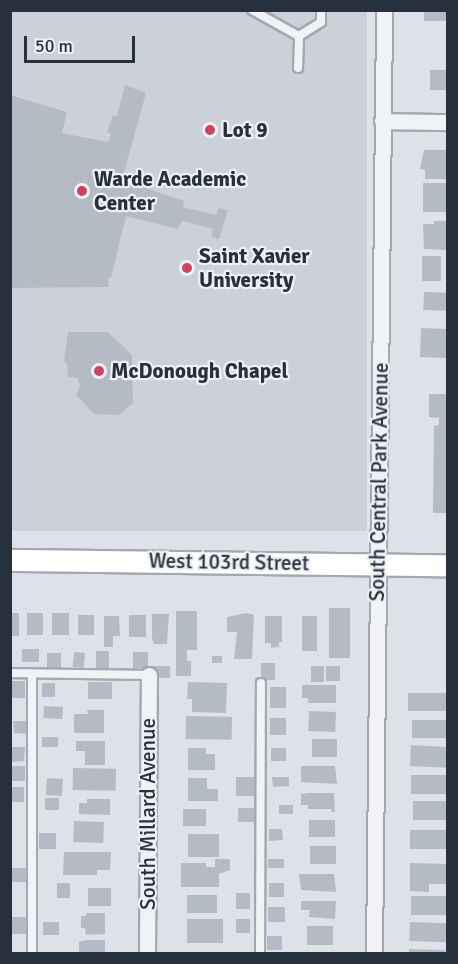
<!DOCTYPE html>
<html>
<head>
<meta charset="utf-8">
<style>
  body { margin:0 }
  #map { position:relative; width:458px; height:964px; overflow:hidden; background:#dee1e7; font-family:Signika,sans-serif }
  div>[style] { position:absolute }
  .built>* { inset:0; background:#ccd1d9; transform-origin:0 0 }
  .building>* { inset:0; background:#b5bbc4; transform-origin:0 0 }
  .roads { filter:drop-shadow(2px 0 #a3a8b1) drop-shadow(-2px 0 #a3a8b1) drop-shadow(0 2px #a3a8b1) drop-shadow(0 -2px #a3a8b1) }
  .lane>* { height:8px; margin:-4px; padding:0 4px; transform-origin:4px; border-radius:4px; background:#f0f2f5 }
  .street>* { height:15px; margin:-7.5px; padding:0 7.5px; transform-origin:7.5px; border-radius:7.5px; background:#f0f2f5 }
  .secondary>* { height:21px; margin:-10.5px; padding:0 10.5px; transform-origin:10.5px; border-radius:10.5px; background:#fff }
  .dots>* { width:16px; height:16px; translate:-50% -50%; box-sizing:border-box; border:3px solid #edf0f5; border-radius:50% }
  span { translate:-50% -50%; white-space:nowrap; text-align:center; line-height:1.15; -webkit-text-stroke:4.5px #edf0f5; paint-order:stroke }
  .poi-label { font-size:21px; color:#27303d; font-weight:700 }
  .left { translate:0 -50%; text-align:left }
  .street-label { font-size:21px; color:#27303d }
  .frame { position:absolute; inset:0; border:12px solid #27303d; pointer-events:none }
  .scale { position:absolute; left:24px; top:36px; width:111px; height:27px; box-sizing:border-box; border:3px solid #27303d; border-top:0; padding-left:8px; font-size:18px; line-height:21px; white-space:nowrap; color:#27303d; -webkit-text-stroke:4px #edf0f5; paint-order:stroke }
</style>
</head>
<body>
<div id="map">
  <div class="built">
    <i style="left:11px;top:11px;width:356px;height:520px"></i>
  </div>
  <div class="building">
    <i style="left:424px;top:10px;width:24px;height:11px"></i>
    <i style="left:430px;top:70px;width:18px;height:20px"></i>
    <i style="clip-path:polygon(125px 85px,146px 93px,122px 180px,184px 201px,183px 207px,216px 215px,219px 208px,228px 210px,219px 239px,211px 237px,213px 229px,182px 221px,178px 229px,126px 216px,111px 278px,108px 278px,109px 287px,10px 288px,10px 95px,67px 112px,62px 133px,108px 142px,111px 134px,107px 132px,113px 115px,117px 116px)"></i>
    <i style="clip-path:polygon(424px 150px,448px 150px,448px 179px,425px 179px,425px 170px,420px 169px)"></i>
    <i style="left:423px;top:183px;width:25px;height:29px"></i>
    <i style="clip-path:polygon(434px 221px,448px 221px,448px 250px,424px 249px,423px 224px,434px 224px)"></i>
    <i style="left:422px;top:256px;width:19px;height:25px"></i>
    <i style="left:424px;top:292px;width:24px;height:18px;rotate:2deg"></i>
    <i style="left:421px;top:328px;width:27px;height:29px;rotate:2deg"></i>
    <i style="clip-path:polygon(68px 332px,108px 332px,132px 355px,133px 403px,119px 415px,94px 414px,76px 395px,80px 386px,77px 378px,68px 377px,67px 364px,64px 361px)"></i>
    <i style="clip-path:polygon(429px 394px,448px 394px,448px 513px,433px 513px,434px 426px,439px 425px,439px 418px,429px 417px)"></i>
    <i style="left:329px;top:608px;width:21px;height:50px"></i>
    <i style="clip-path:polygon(176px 611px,197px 611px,197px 650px,187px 650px,187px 661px,191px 661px,191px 676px,176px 676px)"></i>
    <i style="left:10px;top:613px;width:9px;height:23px"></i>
    <i style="left:27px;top:613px;width:16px;height:22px"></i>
    <i style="left:52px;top:613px;width:17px;height:22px"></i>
    <i style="clip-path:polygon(246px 613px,254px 615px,252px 659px,234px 659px,237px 632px,227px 632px,227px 617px)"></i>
    <i style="clip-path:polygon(152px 614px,169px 614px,167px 644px,154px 644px,152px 639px)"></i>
    <i style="left:78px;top:615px;width:16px;height:20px"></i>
    <i style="left:129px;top:615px;width:17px;height:22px"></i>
    <i style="clip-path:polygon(104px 616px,119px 616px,120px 636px,113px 636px,113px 647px,104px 647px)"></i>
    <i style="clip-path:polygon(265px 616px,282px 616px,282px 642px,279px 642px,279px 647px,271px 648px,271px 643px,265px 643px)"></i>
    <i style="left:302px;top:616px;width:15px;height:35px"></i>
    <i style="left:22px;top:649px;width:17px;height:13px"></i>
    <i style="left:96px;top:651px;width:13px;height:17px"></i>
    <i style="left:74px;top:652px;width:11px;height:15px;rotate:5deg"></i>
    <i style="left:133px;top:652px;width:15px;height:16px"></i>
    <i style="left:47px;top:653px;width:14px;height:15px"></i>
    <i style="left:212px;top:656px;width:10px;height:7px"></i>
    <i style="left:261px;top:663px;width:14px;height:17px"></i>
    <i style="left:153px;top:666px;width:17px;height:12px"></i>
    <i style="left:311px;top:666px;width:13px;height:16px"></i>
    <i style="left:326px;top:666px;width:14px;height:15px"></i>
    <i style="left:10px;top:681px;width:15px;height:17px"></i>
    <i style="left:88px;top:682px;width:24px;height:17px"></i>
    <i style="clip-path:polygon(188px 682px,227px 683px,226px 713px,192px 712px,192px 699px,187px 699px)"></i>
    <i style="left:42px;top:683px;width:13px;height:14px"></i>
    <i style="clip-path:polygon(302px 685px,336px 685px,336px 703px,308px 703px,308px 698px,302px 698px)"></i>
    <i style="left:270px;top:687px;width:16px;height:21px"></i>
    <i style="left:408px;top:693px;width:40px;height:18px"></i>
    <i style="left:44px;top:706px;width:19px;height:12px;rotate:3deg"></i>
    <i style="clip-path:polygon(87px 710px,104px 710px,104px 733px,74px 733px,74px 714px,88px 714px)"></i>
    <i style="left:309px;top:711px;width:27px;height:20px;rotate:2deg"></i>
    <i style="left:186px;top:716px;width:46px;height:23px;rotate:1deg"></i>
    <i style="left:270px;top:718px;width:16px;height:17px"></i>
    <i style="left:412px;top:720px;width:36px;height:18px"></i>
    <i style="clip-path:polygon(13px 721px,27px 721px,27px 734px,14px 733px)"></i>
    <i style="left:42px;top:737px;width:16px;height:10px"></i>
    <i style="left:312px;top:739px;width:25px;height:18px"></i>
    <i style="clip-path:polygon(76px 741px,105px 741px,105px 765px,85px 765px,85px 751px,76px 751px)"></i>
    <i style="left:411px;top:745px;width:36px;height:21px;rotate:3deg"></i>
    <i style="clip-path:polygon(11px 747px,25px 747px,24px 761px,10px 762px)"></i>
    <i style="clip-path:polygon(188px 748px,206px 748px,206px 754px,215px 754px,215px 770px,188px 770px)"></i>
    <i style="left:271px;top:748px;width:15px;height:13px"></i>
    <i style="left:10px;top:766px;width:15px;height:15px"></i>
    <i style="clip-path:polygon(301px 766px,335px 766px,337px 784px,301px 782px)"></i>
    <i style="left:73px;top:768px;width:43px;height:22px;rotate:1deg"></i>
    <i style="left:411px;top:775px;width:36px;height:19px"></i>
    <i style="left:236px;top:777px;width:19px;height:19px"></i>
    <i style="clip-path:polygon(272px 777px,289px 777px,289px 786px,273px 787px)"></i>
    <i style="left:47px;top:778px;width:16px;height:17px;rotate:4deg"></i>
    <i style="clip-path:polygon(188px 778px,207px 778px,207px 789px,218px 789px,218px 801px,188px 801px)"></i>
    <i style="left:10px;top:787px;width:14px;height:15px"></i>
    <i style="clip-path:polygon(308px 793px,334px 793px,335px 812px,331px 812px,332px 809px,308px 809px,308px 805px,301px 805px,301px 794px)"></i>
    <i style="left:45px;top:798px;width:14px;height:12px"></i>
    <i style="clip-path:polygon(87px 799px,110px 799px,110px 815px,79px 814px,79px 803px,87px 803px)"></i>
    <i style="left:413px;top:801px;width:34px;height:19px"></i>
    <i style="left:279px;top:805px;width:14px;height:9px"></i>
    <i style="left:238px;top:808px;width:16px;height:14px"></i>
    <i style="left:183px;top:809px;width:23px;height:17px"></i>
    <i style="left:309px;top:820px;width:26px;height:17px"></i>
    <i style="left:74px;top:821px;width:30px;height:21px;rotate:2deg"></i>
    <i style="clip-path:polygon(269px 829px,282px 829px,283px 840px,269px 841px)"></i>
    <i style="left:410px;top:830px;width:38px;height:19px"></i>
    <i style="left:39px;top:833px;width:17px;height:16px"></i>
    <i style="left:188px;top:834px;width:31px;height:23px"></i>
    <i style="left:336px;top:846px;width:18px;height:26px;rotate:90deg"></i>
    <i style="clip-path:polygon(64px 852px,111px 852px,110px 870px,97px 870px,97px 875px,63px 875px)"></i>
    <i style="clip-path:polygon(215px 859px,230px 859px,230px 870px,219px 874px,219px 887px,181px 887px,181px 863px,206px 863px,206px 867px,215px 867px)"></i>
    <i style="left:268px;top:859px;width:16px;height:9px"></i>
    <i style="clip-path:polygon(410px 863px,448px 864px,448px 884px,429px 884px,429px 892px,410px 891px)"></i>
    <i style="left:10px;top:868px;width:16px;height:14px"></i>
    <i style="clip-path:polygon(299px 874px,334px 874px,336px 892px,301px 890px)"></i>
    <i style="left:57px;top:883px;width:13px;height:15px"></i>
    <i style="left:269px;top:883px;width:15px;height:14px"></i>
    <i style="left:88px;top:888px;width:23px;height:18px"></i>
    <i style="left:236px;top:893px;width:14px;height:16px"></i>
    <i style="left:187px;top:895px;width:30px;height:18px"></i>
    <i style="left:411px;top:896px;width:35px;height:19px"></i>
    <i style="clip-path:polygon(301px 901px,336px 901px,335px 919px,309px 917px,310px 910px,301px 910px)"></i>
    <i style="left:268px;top:907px;width:17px;height:15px"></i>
    <i style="clip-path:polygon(86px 913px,105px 913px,105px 934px,86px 935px,85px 928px,81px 928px,81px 916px,86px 916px)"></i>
    <i style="left:10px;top:917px;width:16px;height:17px"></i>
    <i style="left:187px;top:919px;width:36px;height:24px"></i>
    <i style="left:236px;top:919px;width:14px;height:14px"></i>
    <i style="left:43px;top:922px;width:16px;height:13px"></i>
    <i style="left:410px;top:922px;width:38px;height:19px;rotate:2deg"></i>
    <i style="left:333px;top:926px;width:19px;height:26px;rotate:90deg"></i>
    <i style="left:267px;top:936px;width:15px;height:14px"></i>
    <i style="clip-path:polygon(86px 940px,105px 940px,105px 954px,79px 954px,79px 942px)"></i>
    <i style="clip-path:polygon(409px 949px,445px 950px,445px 954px,409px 954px)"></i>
  </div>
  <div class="roads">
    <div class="lane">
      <i style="left:252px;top:10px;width:54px;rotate:29deg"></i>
      <i style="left:299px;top:36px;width:26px;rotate:-32deg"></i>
      <i style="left:321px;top:22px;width:12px;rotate:-90deg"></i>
      <i style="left:298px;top:68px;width:32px;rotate:-88deg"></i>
      <i style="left:10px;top:673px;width:139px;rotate:0.8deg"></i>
      <i style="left:32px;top:954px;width:280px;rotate:-90deg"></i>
      <i style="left:260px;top:954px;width:271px;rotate:-89.8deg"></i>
    </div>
    <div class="street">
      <i style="left:382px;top:121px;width:66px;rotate:0.9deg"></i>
      <i style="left:147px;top:954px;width:279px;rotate:-89.6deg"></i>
      <i style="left:374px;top:954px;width:944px;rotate:-89.39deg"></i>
    </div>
    <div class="secondary">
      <i style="left:10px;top:560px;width:438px;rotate:0.7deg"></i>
    </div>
  </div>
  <div class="dots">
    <i style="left:210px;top:130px;background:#cb445b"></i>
    <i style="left:82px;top:191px;background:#cb445b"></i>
    <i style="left:187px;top:268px;background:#cb445b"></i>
    <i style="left:99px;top:371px;background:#cb445b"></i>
  </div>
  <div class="poi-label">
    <span class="left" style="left:222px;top:130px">Lot 9</span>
    <span class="left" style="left:94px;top:191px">Warde Academic<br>Center</span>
    <span class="left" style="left:199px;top:268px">Saint Xavier<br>University</span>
    <span class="left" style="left:111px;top:371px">McDonough Chapel</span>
  </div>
  <div class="street-label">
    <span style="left:379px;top:482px;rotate:-89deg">South Central Park Avenue</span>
    <span style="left:229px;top:562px;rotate:1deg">West 103rd Street</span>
    <span style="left:148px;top:814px;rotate:-90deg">South Millard Avenue</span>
  </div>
  <div class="frame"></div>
  <div class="scale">50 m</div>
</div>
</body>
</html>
